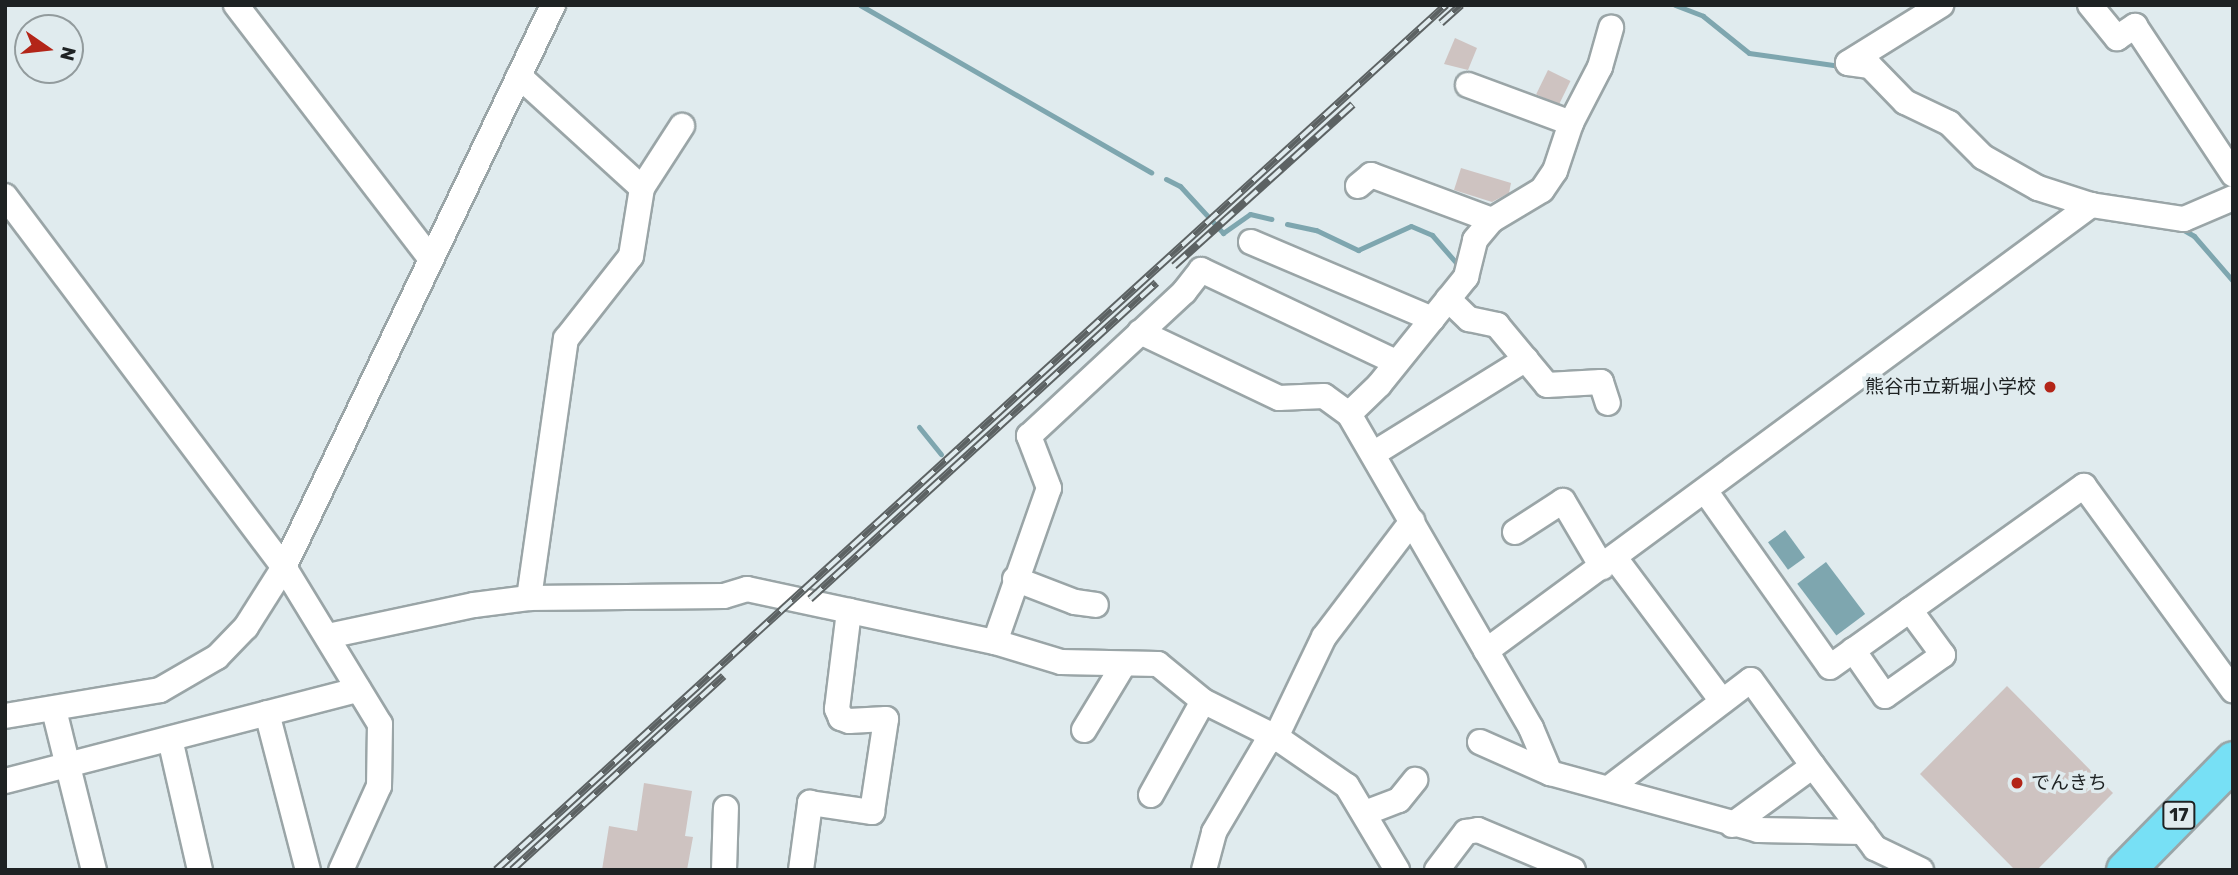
<!DOCTYPE html>
<html>
<head>
<meta charset="utf-8">
<style>
  body { margin:0 }
  #map { position:relative; width:2238px; height:875px; overflow:hidden; background:#e0ebee; font-family:Rubik,"Noto Sans JP",sans-serif }
  div>[style] { position:absolute }
  .water>* { inset:0; background:#7ea6af; transform-origin:0 0 }
  .stream>* { height:5px; margin:-2.5px; padding:0 2.5px; transform-origin:2.5px; border-radius:2.5px; background:#7ea6af }
  .building>* { inset:0; background:#cec3c1; transform-origin:0 0 }
  .roads { filter:drop-shadow(2px 0 #9aa5a7) drop-shadow(-2px 0 #9aa5a7) drop-shadow(0 2px #9aa5a7) drop-shadow(0 -2px #9aa5a7) }
  .minor>* { height:24px; margin:-12px; padding:0 12px; transform-origin:12px; border-radius:12px; background:#fff }
  .highway>* { height:37px; margin:-18.5px; padding:0 18.5px; transform-origin:18.5px; border-radius:18.5px; background:#77e0f5 }
  .rail>* { height:8px; margin-top:-4px; transform-origin:0; background:repeating-linear-gradient(90deg,#e0ebee 0 16px,#5c6263 0 32px); box-sizing:border-box; border-block:2px solid #5c6263 }
  .dots>* { width:19px; height:19px; translate:-50% -50%; box-sizing:border-box; border:4px solid #e0ebee; border-radius:50% }
  span { translate:-50% -50%; white-space:nowrap; text-align:center; line-height:1.15; -webkit-text-stroke:7px #e0ebee; paint-order:stroke }
  .shield-label span { padding:2px 5px; background:#e0ebee; border:2px solid; border-radius:5px; -webkit-text-stroke-width:0 }
  .shield-label { font-size:18px; color:#1e2223; font-weight:700 }
  .poi-label { font-size:19px; color:#1e2223 }
  .right { translate:-100% -50%; text-align:right }
  .left { translate:0 -50%; text-align:left }
  .frame { position:absolute; inset:0; border:7px solid #1e2223; pointer-events:none }
  .north { position:absolute; left:14px; top:14px; width:70px; height:70px; box-sizing:border-box; background:#e0ebee; border:2px solid #929b9d; border-radius:50%; rotate:104deg; font-size:19px; font-weight:700; line-height:28px; text-align:center; color:#1e2223 }
  .north::after { content:''; display:block; margin:auto; width:24px; height:32px; background:#b32518; clip-path:polygon(50% 0,100% 100%,50% 72%,0 100%) }
</style>
</head>
<body>
<div id="map">
  <div class="water">
    <i style="left:1785px;top:530px;width:34px;height:21px;rotate:54deg"></i>
    <i style="left:1826px;top:562px;width:65px;height:36px;rotate:53deg"></i>
  </div>
  <div class="stream">
    <i style="left:860px;top:5px;width:336px;rotate:29.9deg"></i>
    <i style="left:1675px;top:5px;width:30px;rotate:21deg"></i>
    <i style="left:1703px;top:16px;width:59px;rotate:38.8deg"></i>
    <i style="left:1749px;top:53px;width:92px;rotate:8.1deg"></i>
    <i style="left:1166px;top:179px;width:16px;rotate:27deg"></i>
    <i style="left:1180px;top:186px;width:64px;rotate:47.5deg"></i>
    <i style="left:1223px;top:233px;width:33px;rotate:-35deg"></i>
    <i style="left:1250px;top:214px;width:22px;rotate:13deg"></i>
    <i style="left:1287px;top:224px;width:30px;rotate:12deg"></i>
    <i style="left:1316px;top:230px;width:47px;rotate:25.5deg"></i>
    <i style="left:1358px;top:250px;width:58px;rotate:-24.4deg"></i>
    <i style="left:1411px;top:226px;width:23px;rotate:23deg"></i>
    <i style="left:1432px;top:235px;width:40px;rotate:49deg"></i>
    <i style="left:2182px;top:229px;width:14px;rotate:30deg"></i>
    <i style="left:2194px;top:236px;width:60px;rotate:49.1deg"></i>
    <i style="left:919px;top:427px;width:35px;rotate:51deg"></i>
  </div>
  <div class="building">
    <i style="clip-path:polygon(1455px 38px,1477px 48px,1468px 70px,1444px 64px)"></i>
    <i style="left:1548px;top:70px;width:25px;height:27px;rotate:26deg"></i>
    <i style="clip-path:polygon(1461px 168px,1511px 183px,1509px 193px,1492px 202px,1454px 190px)"></i>
    <i style="clip-path:polygon(2007px 686px,2113px 793px,2037px 870px,2015px 870px,1920px 774px)"></i>
    <i style="clip-path:polygon(644px 783px,692px 791px,685px 836px,693px 837px,687px 870px,602px 870px,609px 826px,637px 831px)"></i>
  </div>
  <div class="roads">
    <div class="minor">
      <i style="left:236px;top:5px;width:320px;rotate:52.5deg"></i>
      <i style="left:2090px;top:5px;width:43px;rotate:50.7deg"></i>
      <i style="left:2117px;top:38px;width:22px;rotate:-34deg"></i>
      <i style="left:2135px;top:26px;width:178px;rotate:56.5deg"></i>
      <i style="left:1848px;top:63px;width:22px;rotate:8deg"></i>
      <i style="left:1870px;top:66px;width:50px;rotate:45.8deg"></i>
      <i style="left:1905px;top:102px;width:49px;rotate:25.5deg"></i>
      <i style="left:1949px;top:123px;width:48px;rotate:45deg"></i>
      <i style="left:1983px;top:157px;width:63px;rotate:29.4deg"></i>
      <i style="left:2038px;top:188px;width:56px;rotate:17.8deg"></i>
      <i style="left:1848px;top:63px;width:110px;rotate:-31.9deg"></i>
      <i style="left:519px;top:76px;width:166px;rotate:42.3deg"></i>
      <i style="left:1468px;top:85px;width:110px;rotate:20.3deg"></i>
      <i style="left:1358px;top:186px;width:17px;rotate:-40deg"></i>
      <i style="left:1371px;top:175px;width:129px;rotate:20.4deg"></i>
      <i style="left:5px;top:196px;width:464px;rotate:53.1deg"></i>
      <i style="left:284px;top:567px;width:184px;rotate:58.6deg"></i>
      <i style="left:380px;top:724px;width:62px;rotate:90.9deg"></i>
      <i style="left:379px;top:786px;width:92px;rotate:114.3deg"></i>
      <i style="left:1251px;top:242px;width:197px;rotate:23deg"></i>
      <i style="left:1448px;top:299px;width:29px;rotate:44deg"></i>
      <i style="left:1469px;top:319px;width:29px;rotate:12deg"></i>
      <i style="left:1497px;top:325px;width:78px;rotate:50.2deg"></i>
      <i style="left:1547px;top:385px;width:54px;rotate:-3.2deg"></i>
      <i style="left:1601px;top:382px;width:22px;rotate:72deg"></i>
      <i style="left:1140px;top:332px;width:154px;rotate:25.4deg"></i>
      <i style="left:1279px;top:398px;width:45px;rotate:-2.5deg"></i>
      <i style="left:1324px;top:396px;width:31px;rotate:36deg"></i>
      <i style="left:1349px;top:414px;width:363px;rotate:59.9deg"></i>
      <i style="left:1531px;top:728px;width:49px;rotate:67.1deg"></i>
      <i style="left:1550px;top:773px;width:216px;rotate:15.3deg"></i>
      <i style="left:1758px;top:830px;width:105px;rotate:1.1deg"></i>
      <i style="left:1349px;top:414px;width:42px;rotate:-44deg"></i>
      <i style="left:1379px;top:385px;width:139px;rotate:-51.1deg"></i>
      <i style="left:1466px;top:277px;width:38px;rotate:-76deg"></i>
      <i style="left:1475px;top:240px;width:26px;rotate:-50deg"></i>
      <i style="left:1492px;top:220px;width:58px;rotate:-31deg"></i>
      <i style="left:1542px;top:190px;width:23px;rotate:-56deg"></i>
      <i style="left:1555px;top:171px;width:51px;rotate:-71.6deg"></i>
      <i style="left:1571px;top:123px;width:63px;rotate:-62.6deg"></i>
      <i style="left:1600px;top:67px;width:41px;rotate:-74.2deg"></i>
      <i style="left:1373px;top:454px;width:180px;rotate:-31.8deg"></i>
      <i style="left:1706px;top:492px;width:214px;rotate:54.7deg"></i>
      <i style="left:1830px;top:667px;width:312px;rotate:-35.5deg"></i>
      <i style="left:2084px;top:486px;width:253px;rotate:53.9deg"></i>
      <i style="left:1515px;top:532px;width:57px;rotate:-32.9deg"></i>
      <i style="left:1563px;top:501px;width:77px;rotate:59.4deg"></i>
      <i style="left:1615px;top:558px;width:179px;rotate:53.2deg"></i>
      <i style="left:1015px;top:579px;width:64px;rotate:21deg"></i>
      <i style="left:1075px;top:602px;width:21px;rotate:8deg"></i>
      <i style="left:529px;top:598px;width:262px;rotate:-81.9deg"></i>
      <i style="left:566px;top:339px;width:105px;rotate:-51.9deg"></i>
      <i style="left:631px;top:256px;width:69px;rotate:-80.8deg"></i>
      <i style="left:642px;top:188px;width:74px;rotate:-57.2deg"></i>
      <i style="left:328px;top:636px;width:149px;rotate:-12deg"></i>
      <i style="left:474px;top:605px;width:55px;rotate:-7.3deg"></i>
      <i style="left:529px;top:598px;width:195px;rotate:-0.6deg"></i>
      <i style="left:724px;top:596px;width:24px;rotate:-17deg"></i>
      <i style="left:747px;top:589px;width:254px;rotate:12.1deg"></i>
      <i style="left:995px;top:642px;width:69px;rotate:16.9deg"></i>
      <i style="left:1061px;top:662px;width:97px;rotate:1.2deg"></i>
      <i style="left:1158px;top:664px;width:58px;rotate:39.4deg"></i>
      <i style="left:1203px;top:701px;width:81px;rotate:26.3deg"></i>
      <i style="left:1276px;top:737px;width:86px;rotate:34.6deg"></i>
      <i style="left:1347px;top:786px;width:98px;rotate:59.2deg"></i>
      <i style="left:995px;top:642px;width:163px;rotate:-70.7deg"></i>
      <i style="left:1049px;top:488px;width:56px;rotate:-111deg"></i>
      <i style="left:1029px;top:436px;width:212px;rotate:-42.9deg"></i>
      <i style="left:1184px;top:292px;width:28px;rotate:-52deg"></i>
      <i style="left:1201px;top:270px;width:216px;rotate:25.3deg"></i>
      <i style="left:1853px;top:650px;width:56px;rotate:55.2deg"></i>
      <i style="left:1885px;top:696px;width:71px;rotate:-35.3deg"></i>
      <i style="left:1943px;top:655px;width:56px;rotate:-126.3deg"></i>
      <i style="left:1486px;top:651px;width:752px;rotate:-36.4deg"></i>
      <i style="left:2091px;top:205px;width:94px;rotate:8.6deg"></i>
      <i style="left:2184px;top:219px;width:53px;rotate:-23.2deg"></i>
      <i style="left:54px;top:710px;width:165px;rotate:76deg"></i>
      <i style="left:267px;top:713px;width:162px;rotate:75.4deg"></i>
      <i style="left:5px;top:716px;width:157px;rotate:-9.5deg"></i>
      <i style="left:160px;top:690px;width:66px;rotate:-30.1deg"></i>
      <i style="left:217px;top:657px;width:42px;rotate:-46deg"></i>
      <i style="left:246px;top:627px;width:71px;rotate:-57.7deg"></i>
      <i style="left:284px;top:567px;width:623px;rotate:-64.42deg"></i>
      <i style="left:1084px;top:730px;width:77px;rotate:-58.8deg"></i>
      <i style="left:170px;top:739px;width:134px;rotate:77.1deg"></i>
      <i style="left:1480px;top:742px;width:77px;rotate:23.9deg"></i>
      <i style="left:5px;top:781px;width:365px;rotate:-14.5deg"></i>
      <i style="left:1609px;top:788px;width:178px;rotate:-37.3deg"></i>
      <i style="left:1751px;top:680px;width:106px;rotate:54.2deg"></i>
      <i style="left:1151px;top:795px;width:107px;rotate:-61deg"></i>
      <i style="left:1365px;top:813px;width:36px;rotate:-21deg"></i>
      <i style="left:1399px;top:800px;width:26px;rotate:-51deg"></i>
      <i style="left:1732px;top:825px;width:100px;rotate:-36.1deg"></i>
      <i style="left:1813px;top:766px;width:103px;rotate:52.9deg"></i>
      <i style="left:1875px;top:848px;width:51px;rotate:25.6deg"></i>
      <i style="left:724px;top:870px;width:62px;rotate:-88.2deg"></i>
      <i style="left:801px;top:870px;width:68px;rotate:-82.3deg"></i>
      <i style="left:810px;top:803px;width:63px;rotate:8.3deg"></i>
      <i style="left:872px;top:812px;width:94px;rotate:-81.4deg"></i>
      <i style="left:886px;top:719px;width:37px;rotate:177deg"></i>
      <i style="left:849px;top:721px;width:9px;rotate:-159deg"></i>
      <i style="left:841px;top:718px;width:10px;rotate:-114deg"></i>
      <i style="left:837px;top:709px;width:99px;rotate:-83deg"></i>
      <i style="left:1204px;top:870px;width:39px;rotate:-75deg"></i>
      <i style="left:1214px;top:832px;width:102px;rotate:-59.4deg"></i>
      <i style="left:1266px;top:744px;width:12px;rotate:-35deg"></i>
      <i style="left:1276px;top:737px;width:111px;rotate:-64.4deg"></i>
      <i style="left:1324px;top:637px;width:146px;rotate:-52.8deg"></i>
      <i style="left:1437px;top:870px;width:48px;rotate:-52.7deg"></i>
      <i style="left:1466px;top:832px;width:12px;rotate:-9deg"></i>
      <i style="left:1478px;top:830px;width:103px;rotate:22.8deg"></i>
    </div>
    <div class="highway">
      <i style="left:2125px;top:870px;width:154px;rotate:-45.5deg"></i>
    </div>
  </div>
  <div class="rail">
    <i style="left:1441px;top:23px;width:27px;rotate:-42deg"></i>
    <i style="left:1174px;top:266px;width:241px;rotate:-42.1deg"></i>
    <i style="left:810px;top:599px;width:469px;rotate:-42.4deg"></i>
    <i style="left:496px;top:870px;width:1285px;rotate:-42.32deg"></i>
    <i style="left:512px;top:870px;width:287px;rotate:-42.5deg"></i>
  </div>
  <div class="dots">
    <i style="left:2050px;top:387px;background:#b32518"></i>
    <i style="left:2017px;top:783px;background:#b32518"></i>
  </div>
  <div class="shield-label">
    <span style="left:2179px;top:815px">17</span>
  </div>
  <div class="poi-label">
    <span class="right" style="left:2036px;top:387px">熊谷市立新堀小学校</span>
    <span class="left" style="left:2031px;top:783px">でんきち</span>
  </div>
  <div class="frame"></div>
  <div class="north">N</div>
</div>
</body>
</html>
